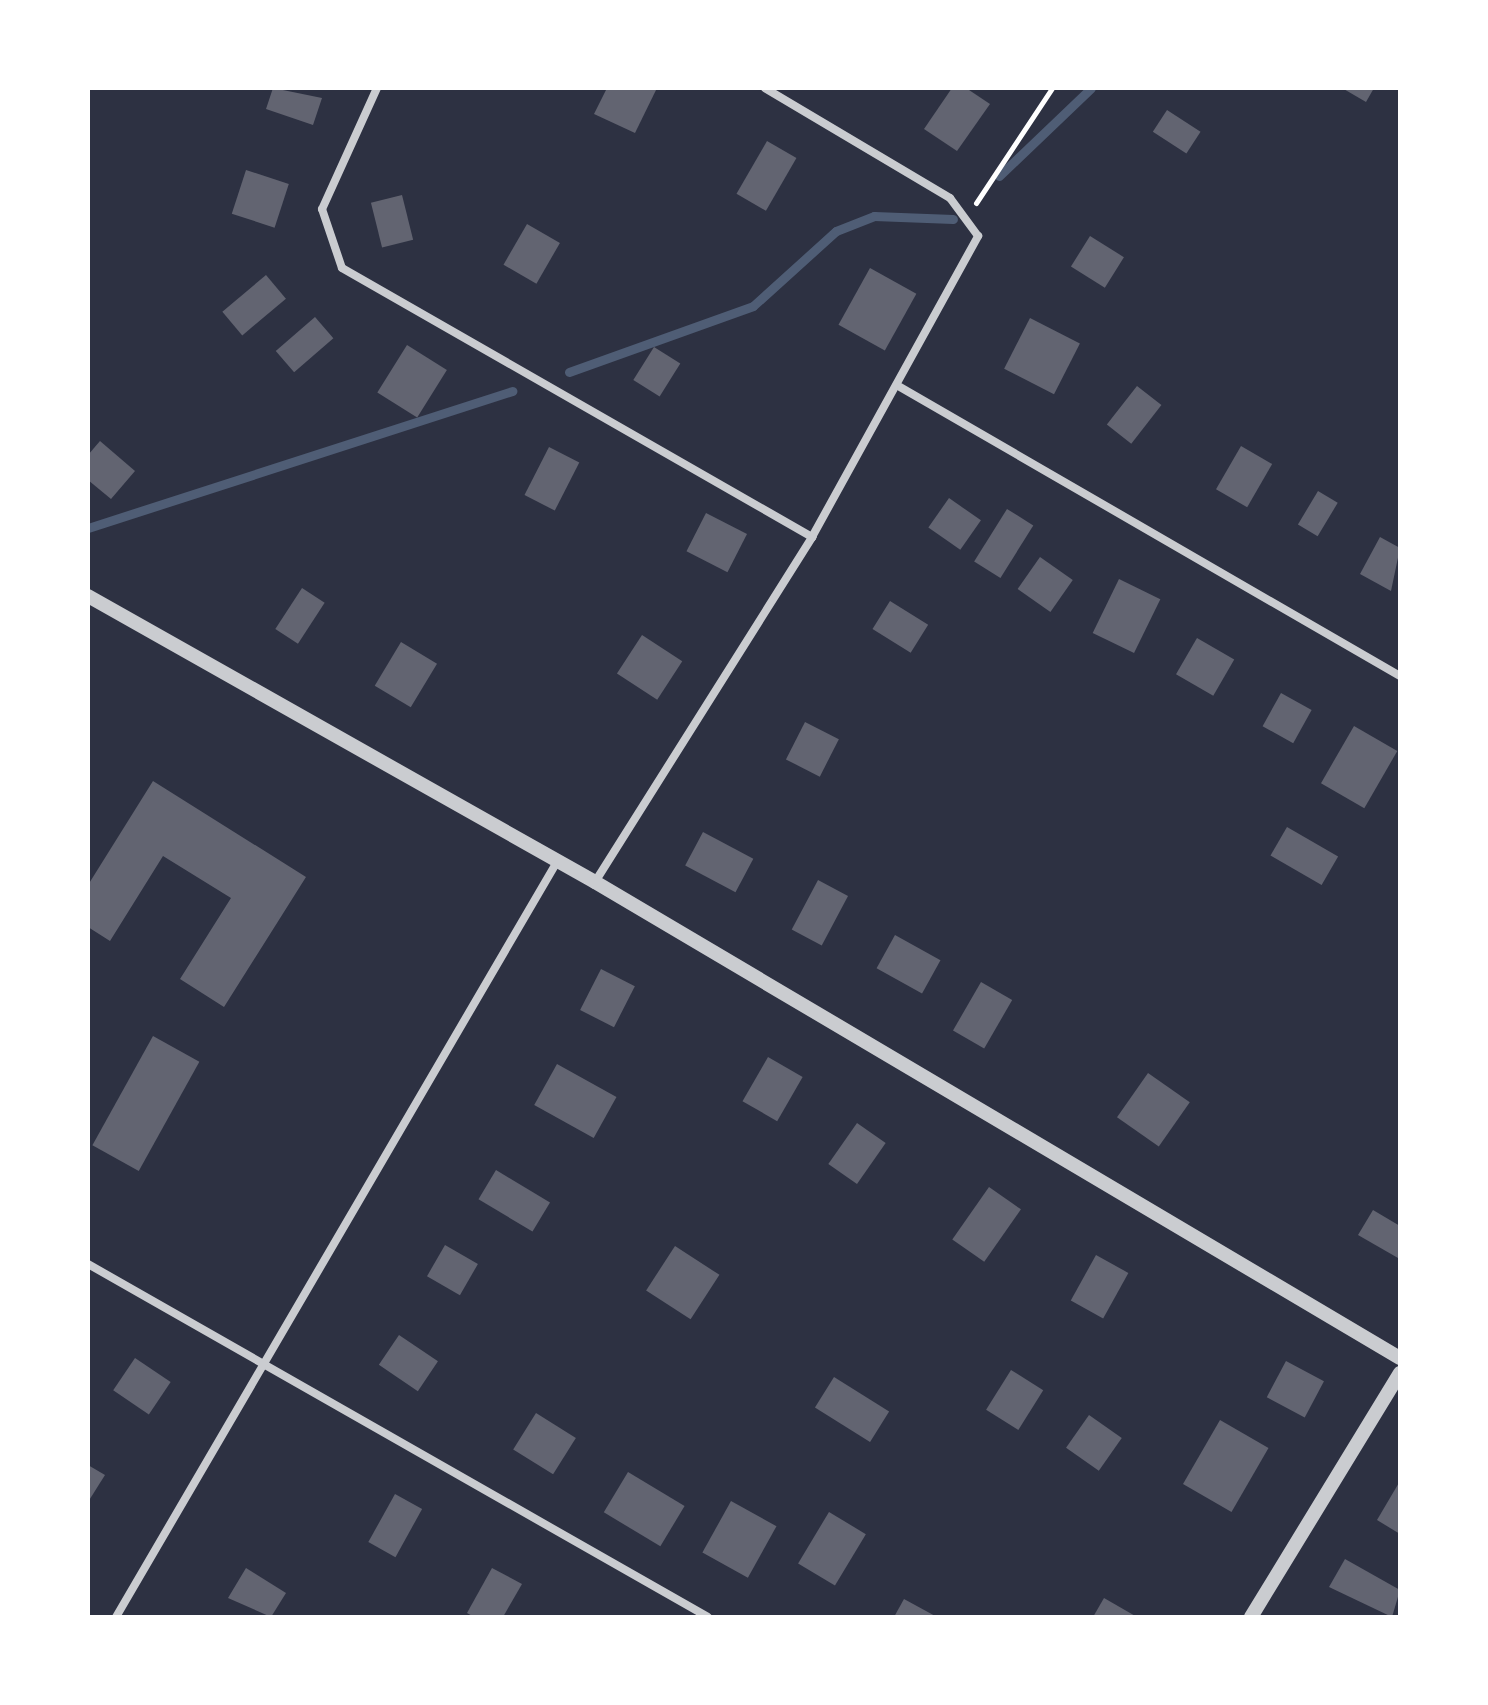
<!DOCTYPE html>
<html>
<head>
<meta charset="utf-8">
<style>
  body { margin:0 }
  #map { position:relative; width:1488px; height:1705px; overflow:hidden; background:#2d3142; font-family:Commissioner,sans-serif }
  div>[style] { position:absolute }
  .stream>* { height:9px; margin:-4.5px; padding:0 4.5px; transform-origin:4.5px; border-radius:4.5px; background:#4f5d75 }
  .building>* { inset:0; background:#626471; transform-origin:0 0 }
  .path>* { height:5px; margin:-2.5px; padding:0 2.5px; transform-origin:2.5px; border-radius:2.5px; background:#fff }
  .minor>* { height:8px; margin:-4px; padding:0 4px; transform-origin:4px; border-radius:4px; background:#caccd0 }
  .tertiary>* { height:14px; margin:-7px; padding:0 7px; transform-origin:7px; border-radius:7px; background:#caccd0 }
  span { translate:-50% -50%; white-space:nowrap; text-align:center; line-height:1.15; -webkit-text-stroke:8px #fff; paint-order:stroke }
  .frame { position:absolute; inset:0; border:90px solid #fff; pointer-events:none }
</style>
</head>
<body>
<div id="map">
  <div class="stream">
    <i style="left:999px;top:176px;width:127px;rotate:-43.7deg"></i>
    <i style="left:569px;top:372px;width:195px;rotate:-19.7deg"></i>
    <i style="left:753px;top:306px;width:112px;rotate:-42.1deg"></i>
    <i style="left:836px;top:231px;width:41px;rotate:-21.5deg"></i>
    <i style="left:874px;top:216px;width:79px;rotate:2.2deg"></i>
    <i style="left:88px;top:528px;width:446px;rotate:-17.9deg"></i>
  </div>
  <div class="building">
    <i style="clip-path:polygon(273px 88px,322px 98px,313px 125px,266px 109px)"></i>
    <i style="clip-path:polygon(607px 88px,657px 88px,635px 133px,594px 114px)"></i>
    <i style="clip-path:polygon(952px 88px,966px 88px,990px 104px,957px 151px,924px 129px)"></i>
    <i style="clip-path:polygon(1342px 88px,1374px 88px,1366px 102px)"></i>
    <i style="left:1167px;top:110px;width:40px;height:26px;rotate:33deg"></i>
    <i style="left:767px;top:141px;width:34px;height:61px;rotate:30deg"></i>
    <i style="left:246px;top:170px;width:45px;height:46px;rotate:18deg"></i>
    <i style="left:402px;top:195px;width:46px;height:32px;rotate:76deg"></i>
    <i style="left:527px;top:224px;width:38px;height:47px;rotate:30deg"></i>
    <i style="left:1090px;top:236px;width:40px;height:36px;rotate:32deg"></i>
    <i style="left:870px;top:268px;width:53px;height:65px;rotate:29deg"></i>
    <i style="left:266px;top:275px;width:31px;height:57px;rotate:50deg"></i>
    <i style="left:315px;top:317px;width:28px;height:52px;rotate:49deg"></i>
    <i style="left:1030px;top:318px;width:56px;height:57px;rotate:27deg"></i>
    <i style="left:407px;top:345px;width:47px;height:56px;rotate:32deg"></i>
    <i style="left:654px;top:347px;width:31px;height:39px;rotate:32deg"></i>
    <i style="left:1137px;top:386px;width:31px;height:49px;rotate:38deg"></i>
    <i style="clip-path:polygon(100px 441px,135px 471px,111px 499px,88px 480px,88px 455px)"></i>
    <i style="left:1241px;top:446px;width:36px;height:50px;rotate:30deg"></i>
    <i style="left:549px;top:447px;width:34px;height:54px;rotate:27deg"></i>
    <i style="left:1318px;top:491px;width:23px;height:39px;rotate:31deg"></i>
    <i style="left:949px;top:498px;width:39px;height:36px;rotate:35deg"></i>
    <i style="left:1007px;top:509px;width:31px;height:62px;rotate:32deg"></i>
    <i style="left:706px;top:513px;width:46px;height:43px;rotate:27deg"></i>
    <i style="clip-path:polygon(1380px 537px,1400px 548px,1391px 591px,1360px 574px)"></i>
    <i style="left:1040px;top:557px;width:40px;height:39px;rotate:35deg"></i>
    <i style="left:1119px;top:579px;width:46px;height:60px;rotate:26deg"></i>
    <i style="left:302px;top:588px;width:27px;height:49px;rotate:33deg"></i>
    <i style="left:890px;top:601px;width:45px;height:33px;rotate:32deg"></i>
    <i style="left:642px;top:635px;width:48px;height:46px;rotate:33deg"></i>
    <i style="left:1197px;top:638px;width:43px;height:42px;rotate:30deg"></i>
    <i style="left:401px;top:642px;width:42px;height:51px;rotate:31deg"></i>
    <i style="left:1281px;top:693px;width:35px;height:38px;rotate:29deg"></i>
    <i style="left:805px;top:722px;width:38px;height:42px;rotate:27deg"></i>
    <i style="left:1354px;top:726px;width:50px;height:66px;rotate:30deg"></i>
    <i style="clip-path:polygon(153px 781px,306px 877px,224px 1007px,180px 979px,231px 898px,163px 856px,110px 941px,88px 927px,88px 885px)"></i>
    <i style="left:1287px;top:827px;width:59px;height:33px;rotate:30deg"></i>
    <i style="left:703px;top:832px;width:57px;height:38px;rotate:28deg"></i>
    <i style="left:818px;top:880px;width:34px;height:56px;rotate:28deg"></i>
    <i style="left:895px;top:935px;width:52px;height:38px;rotate:29deg"></i>
    <i style="left:601px;top:969px;width:38px;height:46px;rotate:27deg"></i>
    <i style="left:981px;top:982px;width:36px;height:56px;rotate:30deg"></i>
    <i style="left:153px;top:1036px;width:53px;height:125px;rotate:29deg"></i>
    <i style="left:768px;top:1057px;width:40px;height:51px;rotate:30deg"></i>
    <i style="left:557px;top:1064px;width:68px;height:47px;rotate:29deg"></i>
    <i style="left:1148px;top:1073px;width:51px;height:54px;rotate:35deg"></i>
    <i style="left:857px;top:1123px;width:35px;height:50px;rotate:35deg"></i>
    <i style="left:496px;top:1170px;width:63px;height:34px;rotate:31deg"></i>
    <i style="left:989px;top:1187px;width:39px;height:64px;rotate:35deg"></i>
    <i style="clip-path:polygon(1373px 1210px,1400px 1226px,1398px 1258px,1358px 1235px)"></i>
    <i style="left:445px;top:1245px;width:38px;height:36px;rotate:30deg"></i>
    <i style="left:675px;top:1246px;width:53px;height:53px;rotate:33deg"></i>
    <i style="left:1096px;top:1255px;width:37px;height:52px;rotate:29deg"></i>
    <i style="left:399px;top:1335px;width:47px;height:36px;rotate:34deg"></i>
    <i style="left:135px;top:1358px;width:43px;height:39px;rotate:34deg"></i>
    <i style="left:1286px;top:1361px;width:43px;height:41px;rotate:28deg"></i>
    <i style="left:1011px;top:1370px;width:38px;height:47px;rotate:32deg"></i>
    <i style="left:834px;top:1377px;width:65px;height:36px;rotate:32deg"></i>
    <i style="left:536px;top:1413px;width:47px;height:43px;rotate:32deg"></i>
    <i style="left:1089px;top:1415px;width:40px;height:40px;rotate:35deg"></i>
    <i style="left:1220px;top:1420px;width:56px;height:74px;rotate:30deg"></i>
    <i style="clip-path:polygon(88px 1465px,105px 1475px,88px 1502px)"></i>
    <i style="left:628px;top:1472px;width:66px;height:47px;rotate:31deg"></i>
    <i style="clip-path:polygon(1400px 1481px,1400px 1534px,1377px 1520px)"></i>
    <i style="left:395px;top:1494px;width:31px;height:55px;rotate:29deg"></i>
    <i style="left:731px;top:1501px;width:52px;height:59px;rotate:29deg"></i>
    <i style="left:829px;top:1512px;width:43px;height:60px;rotate:31deg"></i>
    <i style="clip-path:polygon(1345px 1559px,1400px 1590px,1392px 1617px,1329px 1587px)"></i>
    <i style="clip-path:polygon(246px 1568px,286px 1593px,271px 1617px,228px 1598px)"></i>
    <i style="clip-path:polygon(492px 1568px,522px 1584px,503px 1617px,474px 1617px,467px 1613px)"></i>
    <i style="clip-path:polygon(1104px 1598px,1137px 1617px,1093px 1617px)"></i>
    <i style="clip-path:polygon(904px 1599px,937px 1617px,894px 1617px)"></i>
  </div>
  <div class="path">
    <i style="left:976px;top:203px;width:138px;rotate:-56.5deg"></i>
  </div>
  <div class="minor">
    <i style="left:377px;top:88px;width:133px;rotate:114.4deg"></i>
    <i style="left:322px;top:209px;width:62px;rotate:71.3deg"></i>
    <i style="left:342px;top:268px;width:542px;rotate:29.78deg"></i>
    <i style="left:900px;top:387px;width:578px;rotate:30.03deg"></i>
    <i style="left:595px;top:882px;width:408px;rotate:-57.8deg"></i>
    <i style="left:812px;top:537px;width:344px;rotate:-61.1deg"></i>
    <i style="left:978px;top:236px;width:47px;rotate:-126.4deg"></i>
    <i style="left:950px;top:198px;width:215px;rotate:-149.3deg"></i>
    <i style="left:88px;top:1264px;width:713px;rotate:29.66deg"></i>
    <i style="left:116px;top:1617px;width:877px;rotate:-59.72deg"></i>
  </div>
  <div class="tertiary">
    <i style="left:88px;top:596px;width:582px;rotate:29.43deg"></i>
    <i style="left:595px;top:882px;width:935px;rotate:30.6deg"></i>
    <i style="left:1251px;top:1617px;width:286px;rotate:-58.6deg"></i>
  </div>
  <div class="frame"></div>
</div>
</body>
</html>
